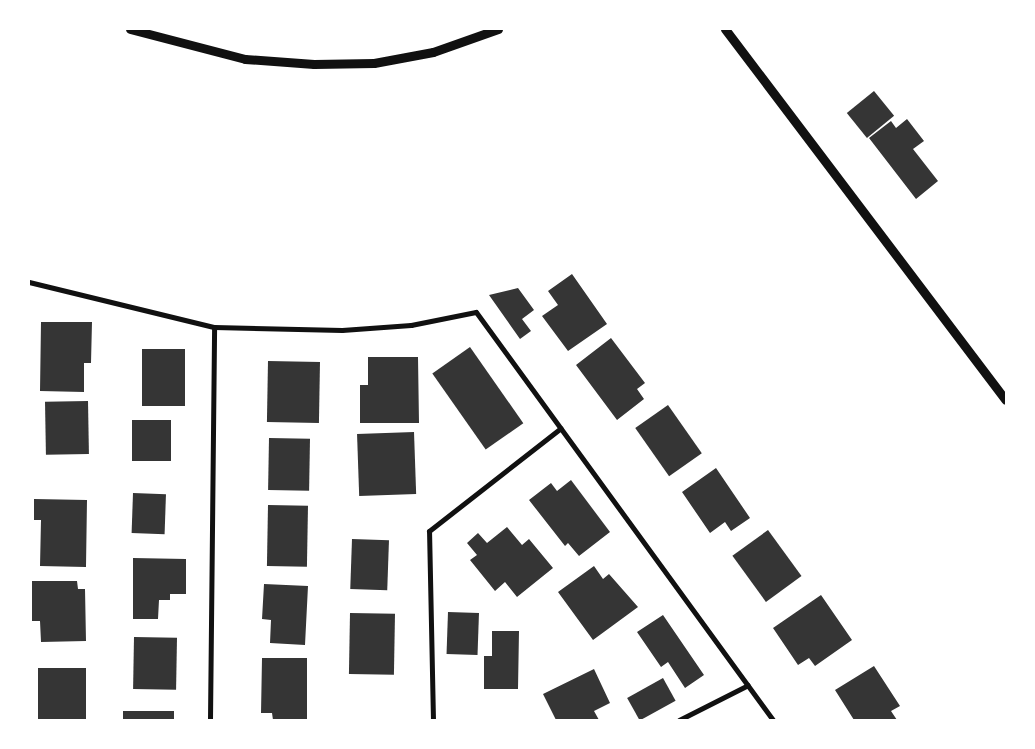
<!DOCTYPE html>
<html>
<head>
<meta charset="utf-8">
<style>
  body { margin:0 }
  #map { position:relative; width:1035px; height:749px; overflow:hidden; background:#fff; font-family:"Varela Round",sans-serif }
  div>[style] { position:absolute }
  .building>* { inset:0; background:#353535; transform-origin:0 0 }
  .minor>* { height:5px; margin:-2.5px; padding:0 2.5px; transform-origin:2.5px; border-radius:2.5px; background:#111 }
  .tertiary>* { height:9px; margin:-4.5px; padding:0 4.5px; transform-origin:4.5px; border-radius:4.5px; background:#111 }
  span { translate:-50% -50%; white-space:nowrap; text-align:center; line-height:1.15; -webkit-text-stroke:5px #fff; paint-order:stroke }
  .frame { position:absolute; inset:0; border:30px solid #fff; pointer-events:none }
</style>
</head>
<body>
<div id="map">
  <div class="building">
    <i style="left:874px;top:91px;width:32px;height:35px;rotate:51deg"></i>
    <i style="clip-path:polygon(907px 119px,924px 141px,913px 149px,938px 181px,916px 199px,869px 138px,891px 121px,896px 128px)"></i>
    <i style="clip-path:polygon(572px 274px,607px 324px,568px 351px,542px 316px,558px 305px,548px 291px)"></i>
    <i style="clip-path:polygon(518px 288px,534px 310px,522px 319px,531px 331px,520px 339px,489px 295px)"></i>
    <i style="clip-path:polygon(41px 322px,92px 322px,91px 363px,84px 363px,84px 392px,40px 391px)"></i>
    <i style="clip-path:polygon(611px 338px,645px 383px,637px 389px,644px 399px,617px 420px,576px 365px)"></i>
    <i style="left:470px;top:347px;width:93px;height:46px;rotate:55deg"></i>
    <i style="left:142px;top:349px;width:43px;height:57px"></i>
    <i style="clip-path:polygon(368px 357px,418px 357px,419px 423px,360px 423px,360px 385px,368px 385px)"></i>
    <i style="left:268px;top:361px;width:52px;height:61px;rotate:1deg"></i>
    <i style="left:88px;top:401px;width:53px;height:43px;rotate:89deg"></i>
    <i style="left:668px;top:405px;width:59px;height:40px;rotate:55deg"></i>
    <i style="left:132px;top:420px;width:39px;height:41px"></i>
    <i style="left:414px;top:432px;width:62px;height:57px;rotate:88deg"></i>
    <i style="left:269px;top:438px;width:41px;height:52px;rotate:1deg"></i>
    <i style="clip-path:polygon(716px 468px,750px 518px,731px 531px,725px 522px,710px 533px,682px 492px)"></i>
    <i style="clip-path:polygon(571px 480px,610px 532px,579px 556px,568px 543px,565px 546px,529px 500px,551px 483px,557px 491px)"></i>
    <i style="left:133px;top:493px;width:33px;height:40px;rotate:2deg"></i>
    <i style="clip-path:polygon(34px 499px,87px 500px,86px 567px,40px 566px,41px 520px,34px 520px)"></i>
    <i style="left:268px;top:505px;width:40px;height:61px;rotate:1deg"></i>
    <i style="clip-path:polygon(507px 527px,522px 545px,529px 539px,553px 568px,517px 597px,505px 582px,495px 591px,470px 560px,477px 555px,467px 543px,478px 533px,487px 543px)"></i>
    <i style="left:768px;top:530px;width:57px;height:44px;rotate:54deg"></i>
    <i style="left:352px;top:539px;width:37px;height:50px;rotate:2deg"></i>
    <i style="clip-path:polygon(133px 558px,186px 559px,186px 594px,170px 594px,170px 600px,159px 600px,158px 619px,133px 619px)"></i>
    <i style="clip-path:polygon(594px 566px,603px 579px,609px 574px,638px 607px,593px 640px,558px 592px)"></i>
    <i style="clip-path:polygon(32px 581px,77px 581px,78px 589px,85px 589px,86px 641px,41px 642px,40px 621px,32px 621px)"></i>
    <i style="clip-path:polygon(264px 584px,308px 586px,305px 645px,270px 643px,271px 620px,262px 619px)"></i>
    <i style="clip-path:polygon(821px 595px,852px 640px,815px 666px,809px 658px,798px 665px,773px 628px)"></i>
    <i style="left:448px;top:612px;width:31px;height:42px;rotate:2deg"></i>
    <i style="left:350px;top:613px;width:45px;height:61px;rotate:1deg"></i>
    <i style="clip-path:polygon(663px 615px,704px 675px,685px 688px,668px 662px,661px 667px,637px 632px)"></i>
    <i style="clip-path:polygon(492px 631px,519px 631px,518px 689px,484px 689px,484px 656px,492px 656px)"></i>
    <i style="left:134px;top:637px;width:43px;height:52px;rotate:1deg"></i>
    <i style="clip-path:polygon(262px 658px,307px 658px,307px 720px,273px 720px,272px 713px,261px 713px)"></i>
    <i style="clip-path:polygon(874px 666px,900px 706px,891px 711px,897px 720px,854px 720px,835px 690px)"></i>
    <i style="left:38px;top:668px;width:48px;height:52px"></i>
    <i style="clip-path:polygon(594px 669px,610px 703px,594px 711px,599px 720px,556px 720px,543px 694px)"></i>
    <i style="left:663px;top:678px;width:26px;height:41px;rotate:61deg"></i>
    <i style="left:123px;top:711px;width:51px;height:9px"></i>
  </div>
  <div class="minor">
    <i style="left:29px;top:282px;width:190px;rotate:13.7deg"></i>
    <i style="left:214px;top:327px;width:128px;rotate:1.3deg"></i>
    <i style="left:342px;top:330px;width:69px;rotate:-4.1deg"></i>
    <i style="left:411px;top:325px;width:66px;rotate:-11.3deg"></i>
    <i style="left:476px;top:312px;width:505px;rotate:53.95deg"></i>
    <i style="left:210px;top:720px;width:393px;rotate:-89.4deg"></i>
    <i style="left:433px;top:720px;width:189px;rotate:-91.2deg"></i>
    <i style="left:429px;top:531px;width:167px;rotate:-38deg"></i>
    <i style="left:679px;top:720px;width:77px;rotate:-26.9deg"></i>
  </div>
  <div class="tertiary">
    <i style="left:130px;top:29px;width:119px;rotate:14.6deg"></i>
    <i style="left:245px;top:59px;width:69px;rotate:4.1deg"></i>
    <i style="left:314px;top:64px;width:60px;rotate:-1deg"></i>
    <i style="left:374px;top:63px;width:60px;rotate:-10.6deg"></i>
    <i style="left:433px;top:52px;width:69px;rotate:-19.5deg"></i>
    <i style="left:725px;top:29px;width:465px;rotate:52.9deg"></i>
  </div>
  <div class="frame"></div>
</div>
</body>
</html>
